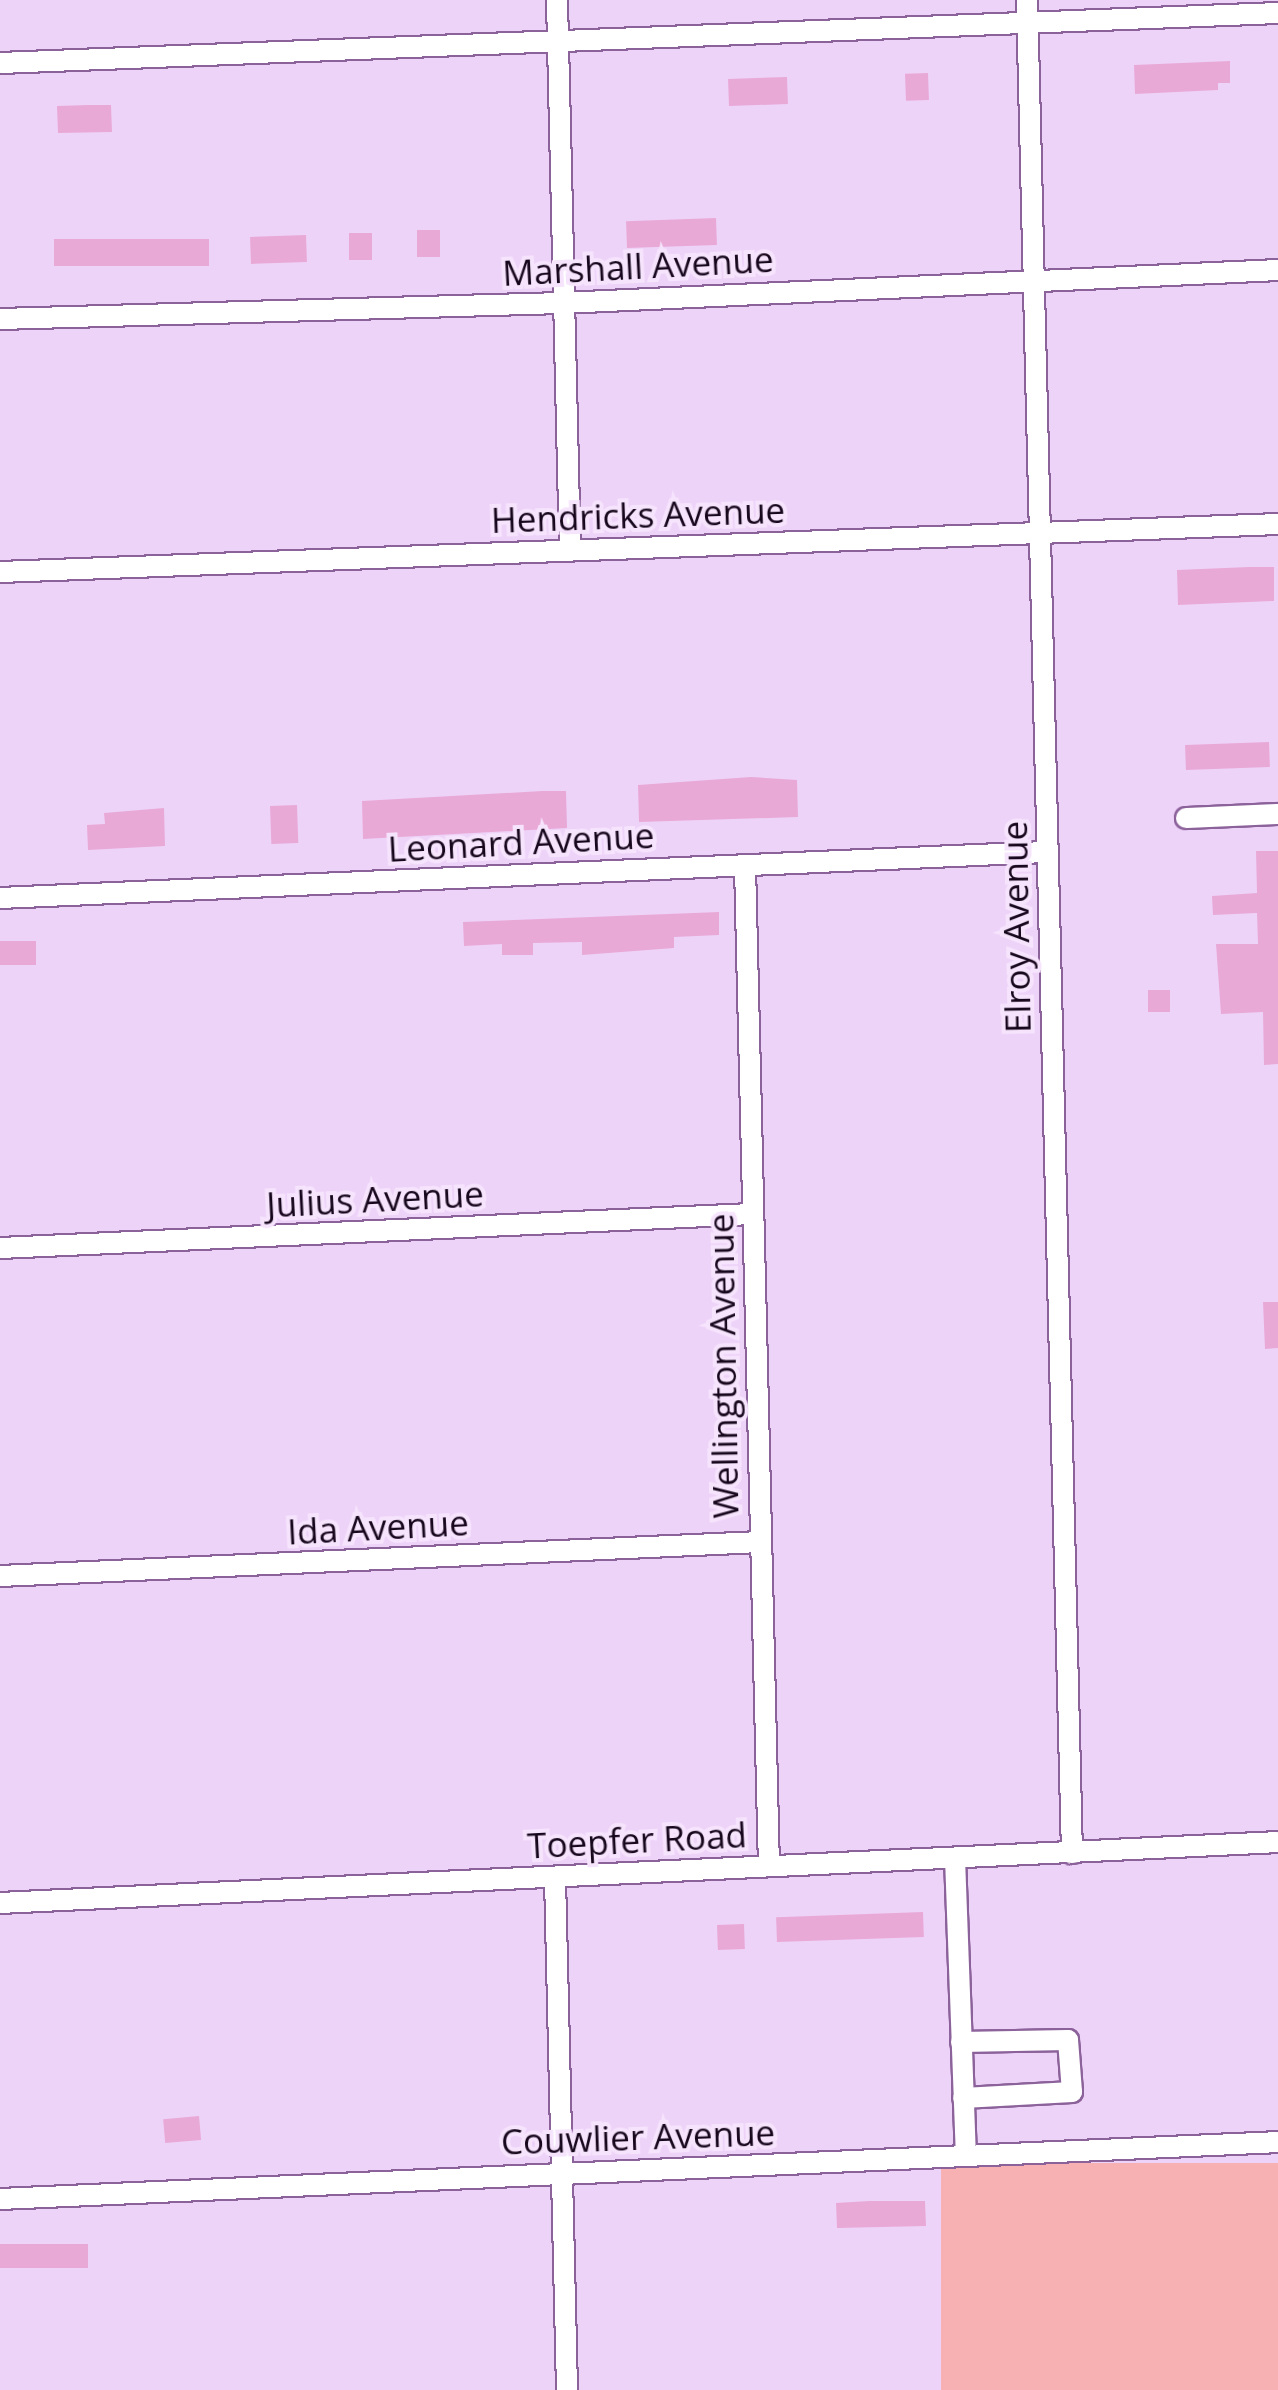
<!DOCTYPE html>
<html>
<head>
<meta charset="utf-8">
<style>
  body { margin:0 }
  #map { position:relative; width:1278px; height:2390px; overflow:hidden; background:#eed3f9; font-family:"Open Sans",sans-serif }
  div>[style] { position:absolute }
  .green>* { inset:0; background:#f8b1b3; transform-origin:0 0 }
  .building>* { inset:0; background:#e9a9d7; transform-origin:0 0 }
  .roads { filter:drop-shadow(2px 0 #8c629b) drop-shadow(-2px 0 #8c629b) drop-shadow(0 2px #8c629b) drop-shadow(0 -2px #8c629b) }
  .minor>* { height:20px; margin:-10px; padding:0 10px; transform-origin:10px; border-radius:10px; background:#fff }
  span { translate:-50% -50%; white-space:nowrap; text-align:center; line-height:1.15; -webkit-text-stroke:8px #f6e4fd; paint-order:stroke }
  .street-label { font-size:35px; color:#17071c }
</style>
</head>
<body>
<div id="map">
  <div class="green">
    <i style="left:1278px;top:2163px;width:227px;height:337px;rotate:90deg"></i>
  </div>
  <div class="building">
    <i style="clip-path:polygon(1230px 61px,1230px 83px,1218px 83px,1218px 90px,1135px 94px,1134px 65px)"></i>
    <i style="left:928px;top:73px;width:27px;height:23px;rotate:88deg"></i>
    <i style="left:787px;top:77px;width:27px;height:59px;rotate:88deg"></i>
    <i style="clip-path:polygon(89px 105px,111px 105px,112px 132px,58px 133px,57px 106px)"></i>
    <i style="left:716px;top:218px;width:27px;height:90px;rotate:88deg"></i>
    <i style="left:417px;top:230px;width:23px;height:27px"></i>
    <i style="left:349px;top:233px;width:23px;height:27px"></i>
    <i style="left:306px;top:235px;width:27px;height:56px;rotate:88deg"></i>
    <i style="left:209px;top:239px;width:27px;height:155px;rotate:90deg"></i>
    <i style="clip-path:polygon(1249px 567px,1274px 567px,1274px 601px,1178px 605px,1177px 570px)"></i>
    <i style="left:1269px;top:742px;width:25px;height:84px;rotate:88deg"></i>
    <i style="clip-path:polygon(751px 777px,797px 780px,798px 817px,639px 822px,638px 785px)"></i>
    <i style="clip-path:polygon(542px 791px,566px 791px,567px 828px,363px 839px,362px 801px)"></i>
    <i style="left:297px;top:805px;width:38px;height:27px;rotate:88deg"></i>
    <i style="clip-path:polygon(164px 808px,165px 846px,88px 850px,87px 825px,105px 824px,104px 813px)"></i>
    <i style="clip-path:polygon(1256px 851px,1278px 851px,1278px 1064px,1264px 1065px,1263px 1012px,1221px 1014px,1216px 944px,1258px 944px,1257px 913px,1213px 915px,1212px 896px,1257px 893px)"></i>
    <i style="clip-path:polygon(719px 912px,719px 935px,674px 937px,674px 948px,582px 955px,582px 942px,533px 943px,533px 955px,502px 955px,502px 944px,464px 946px,463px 922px)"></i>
    <i style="left:0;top:941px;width:36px;height:24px"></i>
    <i style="left:1148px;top:990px;width:22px;height:22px"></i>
    <i style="clip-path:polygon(1263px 1302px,1278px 1302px,1278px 1348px,1265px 1349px)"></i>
    <i style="left:923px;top:1912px;width:25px;height:147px;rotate:88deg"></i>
    <i style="left:744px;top:1924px;width:25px;height:27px;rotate:88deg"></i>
    <i style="left:199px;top:2116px;width:24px;height:36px;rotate:85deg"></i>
    <i style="clip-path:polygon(869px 2201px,925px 2201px,926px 2226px,837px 2228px,836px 2203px)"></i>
    <i style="left:0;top:2244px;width:88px;height:24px"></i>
  </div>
  <div class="roads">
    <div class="minor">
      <i style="left:557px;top:0;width:550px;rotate:88.65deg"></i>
      <i style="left:1027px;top:0;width:1854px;rotate:88.61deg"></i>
      <i style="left:0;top:63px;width:1279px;rotate:-2.24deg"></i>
      <i style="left:0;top:319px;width:563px;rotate:-1.63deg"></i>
      <i style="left:563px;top:303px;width:716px;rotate:-2.64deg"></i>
      <i style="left:0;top:572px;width:1279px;rotate:-2.15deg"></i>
      <i style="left:1186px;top:818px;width:92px;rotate:-2.5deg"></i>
      <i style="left:745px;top:865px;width:1001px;rotate:88.63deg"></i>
      <i style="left:0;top:898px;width:1047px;rotate:-2.52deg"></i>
      <i style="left:0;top:1248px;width:754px;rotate:-2.59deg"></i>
      <i style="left:0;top:1576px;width:760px;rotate:-2.56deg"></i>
      <i style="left:955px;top:1858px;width:297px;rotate:87.9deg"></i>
      <i style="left:555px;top:1877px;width:513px;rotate:88.66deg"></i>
      <i style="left:0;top:1903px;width:1279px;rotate:-2.73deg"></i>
      <i style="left:961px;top:2042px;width:107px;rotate:-1.1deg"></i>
      <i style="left:1068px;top:2040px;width:52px;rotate:85.6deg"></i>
      <i style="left:1072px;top:2092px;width:109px;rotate:176.8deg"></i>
      <i style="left:0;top:2199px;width:1279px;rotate:-2.55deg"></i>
    </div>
  </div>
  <div class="street-label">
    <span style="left:638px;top:266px;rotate:-3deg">Marshall Avenue</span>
    <span style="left:638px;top:515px;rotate:-2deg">Hendricks Avenue</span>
    <span style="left:521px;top:842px;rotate:-3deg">Leonard Avenue</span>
    <span style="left:1016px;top:927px;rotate:-91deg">Elroy Avenue</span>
    <span style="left:375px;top:1199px;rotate:-3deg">Julius Avenue</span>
    <span style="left:723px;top:1366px;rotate:-91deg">Wellington Avenue</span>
    <span style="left:378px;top:1527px;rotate:-3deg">Ida Avenue</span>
    <span style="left:637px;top:1840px;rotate:-3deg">Toepfer Road</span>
    <span style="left:638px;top:2137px;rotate:-2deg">Couwlier Avenue</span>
  </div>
</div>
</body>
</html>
